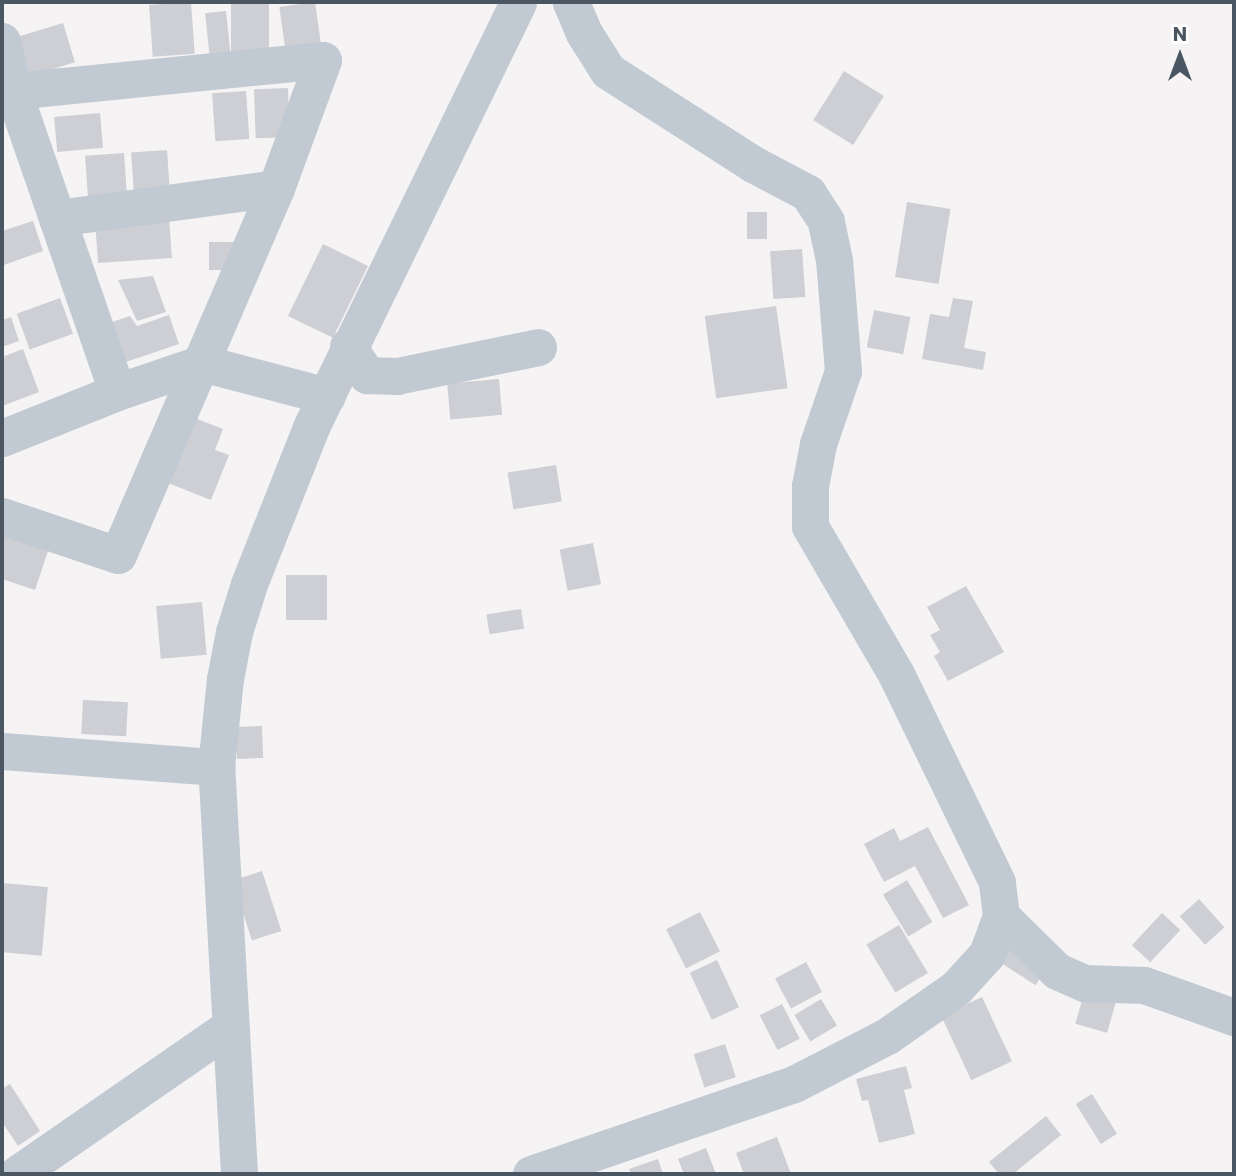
<!DOCTYPE html>
<html>
<head>
<meta charset="utf-8">
<style>
  body { margin:0 }
  #map { position:relative; width:1236px; height:1176px; overflow:hidden; background:#f5f3f3; font-family:Poppins,sans-serif }
  div>[style] { position:absolute }
  .building>* { inset:0; background:#cdcfd5; transform-origin:0 0 }
  .minor>* { height:37px; margin:-18.5px; padding:0 18.5px; transform-origin:18.5px; border-radius:18.5px; background:#c1cad2 }
  span { translate:-50% -50%; white-space:nowrap; text-align:center; line-height:1.15; -webkit-text-stroke:6px #fff; paint-order:stroke }
  .frame { position:absolute; inset:0; border:4px solid #4a5661; pointer-events:none }
  .north { position:absolute; left:1145px; top:21px; width:70px; height:70px; -webkit-text-stroke:5px #fff; paint-order:stroke; rotate:0deg; font-size:19px; font-weight:700; line-height:28px; text-align:center; color:#4a5661 }
  .north::after { content:''; display:block; margin:auto; width:24px; height:32px; background:#4a5661; clip-path:polygon(50% 0,100% 100%,50% 72%,0 100%) }
</style>
</head>
<body>
<div id="map">
  <div class="building">
    <i style="left:191px;top:2px;width:52px;height:42px;rotate:86deg"></i>
    <i style="left:231px;top:2px;width:38px;height:54px"></i>
    <i style="left:315px;top:2px;width:41px;height:36px;rotate:82deg"></i>
    <i style="left:226px;top:11px;width:44px;height:21px;rotate:84deg"></i>
    <i style="left:63px;top:23px;width:41px;height:55px;rotate:73deg"></i>
    <i style="left:844px;top:71px;width:47px;height:58px;rotate:32deg"></i>
    <i style="left:288px;top:88px;width:49px;height:34px;rotate:88deg"></i>
    <i style="left:246px;top:91px;width:48px;height:34px;rotate:86deg"></i>
    <i style="left:100px;top:113px;width:35px;height:46px;rotate:85deg"></i>
    <i style="left:167px;top:150px;width:46px;height:36px;rotate:86deg"></i>
    <i style="left:124px;top:153px;width:45px;height:39px;rotate:86deg"></i>
    <i style="left:907px;top:202px;width:44px;height:76px;rotate:9deg"></i>
    <i style="left:747px;top:212px;width:20px;height:27px"></i>
    <i style="left:169px;top:217px;width:41px;height:74px;rotate:86deg"></i>
    <i style="clip-path:polygon(33px 221px,43px 251px,4px 265px,2px 231px)"></i>
    <i style="left:234px;top:242px;width:28px;height:25px;rotate:90deg"></i>
    <i style="left:323px;top:244px;width:50px;height:80px;rotate:26deg"></i>
    <i style="left:802px;top:249px;width:48px;height:32px;rotate:86deg"></i>
    <i style="clip-path:polygon(153px 276px,166px 312px,137px 321px,118px 280px)"></i>
    <i style="left:60px;top:298px;width:38px;height:46px;rotate:70deg"></i>
    <i style="clip-path:polygon(953px 298px,973px 301px,964px 348px,986px 352px,983px 370px,922px 359px,930px 314px,949px 317px)"></i>
    <i style="left:776px;top:306px;width:83px;height:72px;rotate:82deg"></i>
    <i style="left:874px;top:310px;width:37px;height:38px;rotate:11deg"></i>
    <i style="clip-path:polygon(169px 315px,179px 344px,123px 363px,109px 323px,130px 316px,137px 326px)"></i>
    <i style="clip-path:polygon(11px 317px,19px 341px,2px 347px,2px 320px)"></i>
    <i style="clip-path:polygon(23px 349px,39px 392px,2px 406px,2px 357px)"></i>
    <i style="left:499px;top:379px;width:36px;height:52px;rotate:85deg"></i>
    <i style="clip-path:polygon(192px 417px,223px 429px,215px 450px,229px 455px,211px 500px,168px 483px)"></i>
    <i style="left:556px;top:465px;width:37px;height:49px;rotate:81deg"></i>
    <i style="clip-path:polygon(2px 528px,50px 545px,35px 590px,2px 579px)"></i>
    <i style="left:593px;top:543px;width:42px;height:34px;rotate:79deg"></i>
    <i style="left:286px;top:575px;width:41px;height:45px"></i>
    <i style="clip-path:polygon(966px 586px,1004px 652px,948px 681px,934px 656px,940px 652px,930px 635px,940px 630px,927px 607px)"></i>
    <i style="left:202px;top:602px;width:53px;height:46px;rotate:85deg"></i>
    <i style="left:521px;top:609px;width:20px;height:35px;rotate:81deg"></i>
    <i style="left:83px;top:700px;width:45px;height:34px;rotate:3deg"></i>
    <i style="left:262px;top:726px;width:32px;height:26px;rotate:88deg"></i>
    <i style="clip-path:polygon(928px 827px,969px 905px,943px 918px,915px 866px,884px 882px,864px 844px,894px 828px,900px 841px)"></i>
    <i style="left:262px;top:871px;width:63px;height:31px;rotate:72deg"></i>
    <i style="left:907px;top:880px;width:49px;height:28px;rotate:59deg"></i>
    <i style="left:2px;top:883px;width:46px;height:69px;rotate:5deg"></i>
    <i style="left:1199px;top:899px;width:38px;height:26px;rotate:48deg"></i>
    <i style="left:700px;top:912px;width:44px;height:38px;rotate:63deg"></i>
    <i style="left:1162px;top:913px;width:25px;height:44px;rotate:43deg"></i>
    <i style="left:899px;top:925px;width:56px;height:38px;rotate:59deg"></i>
    <i style="left:1012px;top:939px;width:45px;height:26px;rotate:33deg"></i>
    <i style="left:717px;top:960px;width:52px;height:30px;rotate:65deg"></i>
    <i style="left:806px;top:962px;width:34px;height:35px;rotate:62deg"></i>
    <i style="left:1085px;top:990px;width:33px;height:35px;rotate:16deg"></i>
    <i style="left:982px;top:997px;width:71px;height:45px;rotate:65deg"></i>
    <i style="left:821px;top:999px;width:31px;height:31px;rotate:59deg"></i>
    <i style="left:782px;top:1004px;width:39px;height:25px;rotate:63deg"></i>
    <i style="left:725px;top:1044px;width:35px;height:33px;rotate:72deg"></i>
    <i style="clip-path:polygon(906px 1066px,912px 1088px,904px 1090px,915px 1134px,879px 1143px,868px 1100px,862px 1101px,856px 1079px)"></i>
    <i style="clip-path:polygon(10px 1084px,40px 1131px,18px 1146px,2px 1122px,2px 1089px)"></i>
    <i style="left:1092px;top:1094px;width:47px;height:19px;rotate:58deg"></i>
    <i style="clip-path:polygon(1046px 1116px,1061px 1135px,1013px 1174px,999px 1174px,989px 1162px)"></i>
    <i style="clip-path:polygon(777px 1137px,791px 1174px,744px 1174px,736px 1153px)"></i>
    <i style="clip-path:polygon(706px 1148px,716px 1174px,684px 1174px,678px 1159px)"></i>
    <i style="clip-path:polygon(658px 1159px,663px 1174px,631px 1174px,629px 1169px)"></i>
  </div>
  <div class="minor">
    <i style="left:2px;top:41px;width:51px;rotate:77.6deg"></i>
    <i style="left:13px;top:91px;width:318px;rotate:70.9deg"></i>
    <i style="left:57px;top:218px;width:221px;rotate:-7.8deg"></i>
    <i style="left:348px;top:346px;width:35px;rotate:57deg"></i>
    <i style="left:367px;top:375px;width:30px;rotate:2deg"></i>
    <i style="left:397px;top:376px;width:144px;rotate:-11.6deg"></i>
    <i style="left:2px;top:438px;width:124px;rotate:-21.8deg"></i>
    <i style="left:117px;top:392px;width:90px;rotate:-18.8deg"></i>
    <i style="left:202px;top:363px;width:129px;rotate:14.8deg"></i>
    <i style="left:2px;top:516px;width:122px;rotate:18.6deg"></i>
    <i style="left:118px;top:555px;width:400px;rotate:-66.7deg"></i>
    <i style="left:276px;top:188px;width:136px;rotate:-69.8deg"></i>
    <i style="left:323px;top:60px;width:312px;rotate:174.3deg"></i>
    <i style="left:2px;top:751px;width:215px;rotate:4.3deg"></i>
    <i style="left:1001px;top:916px;width:78px;rotate:44.5deg"></i>
    <i style="left:1057px;top:971px;width:30px;rotate:24deg"></i>
    <i style="left:1084px;top:983px;width:60px;rotate:1.9deg"></i>
    <i style="left:1144px;top:985px;width:96px;rotate:19.6deg"></i>
    <i style="left:17px;top:1174px;width:258px;rotate:-34.7deg"></i>
    <i style="left:239px;top:1174px;width:408px;rotate:-93.2deg"></i>
    <i style="left:216px;top:767px;width:88px;rotate:-84.2deg"></i>
    <i style="left:225px;top:679px;width:48px;rotate:-79.2deg"></i>
    <i style="left:234px;top:632px;width:50px;rotate:-72.6deg"></i>
    <i style="left:249px;top:584px;width:171px;rotate:-68.4deg"></i>
    <i style="left:312px;top:425px;width:470px;rotate:-64deg"></i>
    <i style="left:531px;top:1174px;width:278px;rotate:-18.9deg"></i>
    <i style="left:794px;top:1084px;width:105px;rotate:-27.3deg"></i>
    <i style="left:887px;top:1036px;width:84px;rotate:-34.8deg"></i>
    <i style="left:956px;top:988px;width:46px;rotate:-47.6deg"></i>
    <i style="left:987px;top:954px;width:40px;rotate:-69.8deg"></i>
    <i style="left:1001px;top:916px;width:34px;rotate:-97deg"></i>
    <i style="left:997px;top:882px;width:231px;rotate:-115.9deg"></i>
    <i style="left:896px;top:674px;width:171px;rotate:-120.2deg"></i>
    <i style="left:810px;top:526px;width:40px;rotate:-90deg"></i>
    <i style="left:810px;top:486px;width:43px;rotate:-79.2deg"></i>
    <i style="left:818px;top:444px;width:77px;rotate:-71.1deg"></i>
    <i style="left:843px;top:371px;width:111px;rotate:-94.6deg"></i>
    <i style="left:834px;top:260px;width:40px;rotate:-102deg"></i>
    <i style="left:826px;top:221px;width:33px;rotate:-123deg"></i>
    <i style="left:808px;top:193px;width:62px;rotate:-152.2deg"></i>
    <i style="left:753px;top:164px;width:172px;rotate:-147.3deg"></i>
    <i style="left:608px;top:71px;width:45px;rotate:-122.3deg"></i>
    <i style="left:584px;top:33px;width:34px;rotate:-113deg"></i>
  </div>
  <div class="frame"></div>
  <div class="north">N</div>
</div>
</body>
</html>
